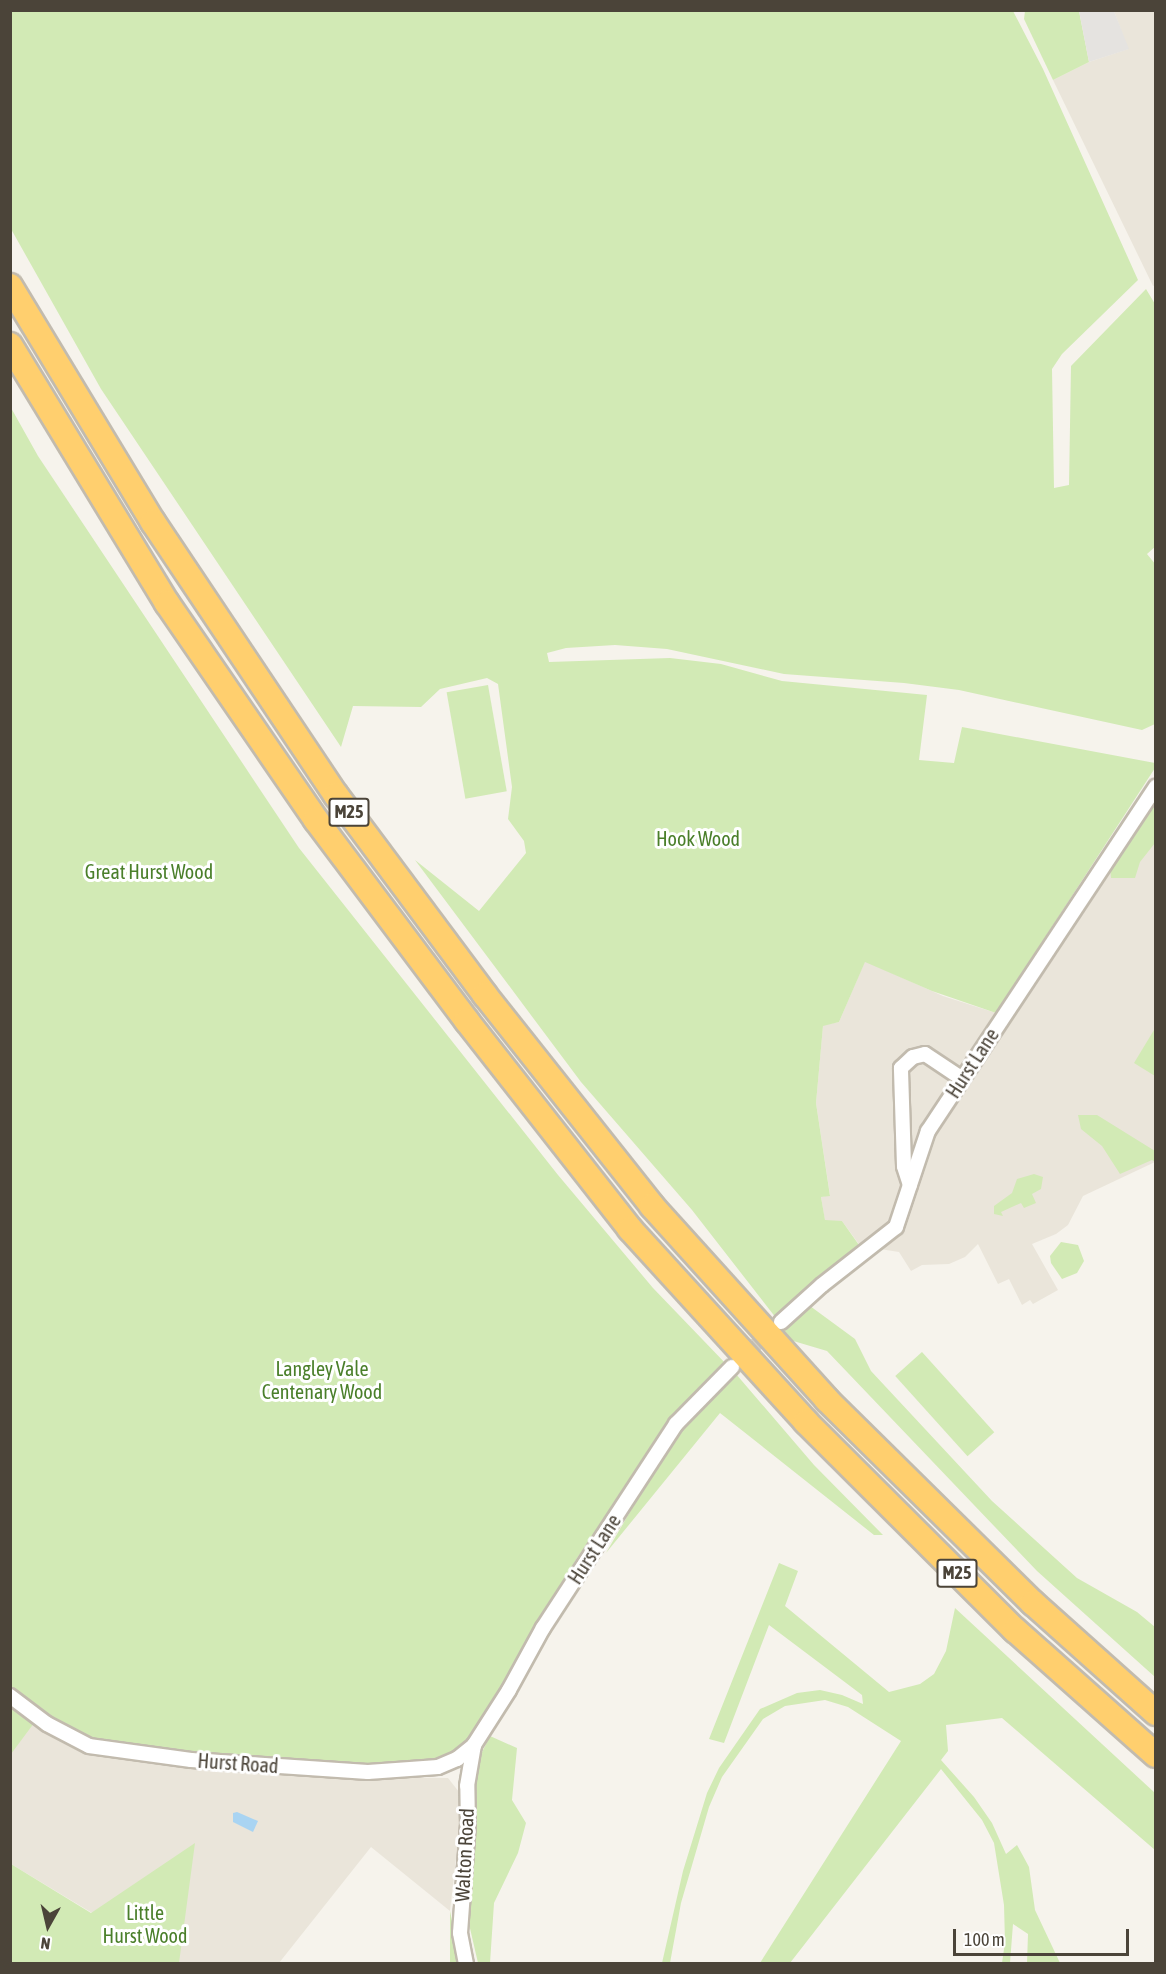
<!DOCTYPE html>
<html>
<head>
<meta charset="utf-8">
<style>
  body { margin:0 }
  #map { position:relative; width:1166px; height:1974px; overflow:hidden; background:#f6f3ec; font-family:"Asap Condensed",sans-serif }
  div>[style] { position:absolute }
  .residential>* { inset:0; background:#eae5da }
  .green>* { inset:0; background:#d2eab5; transform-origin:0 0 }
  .parking>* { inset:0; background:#e5e3e0 }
  .water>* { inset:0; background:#a9d4f2 }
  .minor-tunnel>* { height:14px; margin-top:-7px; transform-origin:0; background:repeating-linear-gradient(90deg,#d4d0c8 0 14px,transparent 0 21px) }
  .roads { filter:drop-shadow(2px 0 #c2bbae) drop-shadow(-2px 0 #c2bbae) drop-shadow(0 2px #c2bbae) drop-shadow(0 -2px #c2bbae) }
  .minor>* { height:14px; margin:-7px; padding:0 7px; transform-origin:7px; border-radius:7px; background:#fff }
  .motorway>* { height:24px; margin:-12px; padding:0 12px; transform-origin:12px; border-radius:12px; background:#ffcf6e }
  span { translate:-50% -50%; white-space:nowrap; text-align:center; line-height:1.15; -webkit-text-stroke:6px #fff; paint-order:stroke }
  .shield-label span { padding:2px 4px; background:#fff; border:2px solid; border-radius:4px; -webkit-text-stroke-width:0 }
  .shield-label { font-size:18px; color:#4b4439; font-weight:700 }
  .park-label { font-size:20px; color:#4a7f2a }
  .street-label { font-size:20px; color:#4b4439 }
  .frame { position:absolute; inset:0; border:12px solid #4b4439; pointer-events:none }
  .north { position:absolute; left:18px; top:1896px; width:60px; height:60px; -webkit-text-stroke:4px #fff; paint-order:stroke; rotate:188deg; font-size:16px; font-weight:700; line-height:24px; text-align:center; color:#4b4439 }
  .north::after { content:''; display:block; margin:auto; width:21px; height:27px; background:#4b4439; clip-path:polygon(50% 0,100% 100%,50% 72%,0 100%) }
  .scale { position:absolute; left:953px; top:1929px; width:176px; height:27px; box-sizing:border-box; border:3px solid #4b4439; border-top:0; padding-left:8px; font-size:18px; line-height:21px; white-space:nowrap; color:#4b4439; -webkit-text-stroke:4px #fff; paint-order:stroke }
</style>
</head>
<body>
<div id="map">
  <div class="residential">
    <i style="clip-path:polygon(1114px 11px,1155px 11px,1155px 285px,1153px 286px,1053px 80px,1089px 62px,1128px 49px)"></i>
    <i style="clip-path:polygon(1155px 796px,1155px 1162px,1083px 1196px,1068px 1225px,1056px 1234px,1032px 1244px,1058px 1290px,1033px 1304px,1030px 1300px,1022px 1305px,1009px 1279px,998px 1284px,978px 1244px,965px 1257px,949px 1264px,922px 1265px,911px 1271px,899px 1252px,880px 1249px,869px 1258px,842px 1221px,825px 1221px,821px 1197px,830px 1195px,816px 1103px,823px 1025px,839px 1022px,865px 961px,943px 996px,996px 1013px,1007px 1020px,1086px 905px)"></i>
    <i style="clip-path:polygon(34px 1722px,84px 1742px,354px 1777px,448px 1778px,463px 1797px,450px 1911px,371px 1847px,279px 1963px,175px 1963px,11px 1864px,10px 1753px)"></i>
  </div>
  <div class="green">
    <i style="clip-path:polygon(22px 10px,1013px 11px,1043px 69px,1138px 280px,1062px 354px,1052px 369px,1054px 488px,1069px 485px,1071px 366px,1146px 289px,1155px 304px,1156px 546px,1147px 554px,1156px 565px,1155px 724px,1142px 730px,959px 690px,904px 683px,784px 674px,667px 649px,615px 645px,566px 648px,547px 653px,549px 662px,670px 658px,721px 664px,782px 681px,927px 695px,919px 760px,954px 763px,962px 727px,1155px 763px,1155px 768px,996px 1013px,932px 991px,865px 962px,839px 1022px,823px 1026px,816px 1103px,830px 1196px,821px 1197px,825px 1220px,842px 1221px,859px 1245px,816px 1278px,776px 1318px,692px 1210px,581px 1082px,415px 860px,479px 911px,526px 853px,524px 841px,508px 819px,512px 787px,498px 684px,487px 678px,440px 689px,421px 707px,353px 706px,341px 747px,101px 389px,11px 229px,10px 12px)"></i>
    <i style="clip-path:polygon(1025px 11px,1079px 11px,1089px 62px,1053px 80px,1024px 19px)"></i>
    <i style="clip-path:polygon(10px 406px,38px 456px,299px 848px,558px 1175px,653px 1288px,728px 1366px,680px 1409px,577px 1558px,466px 1745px,441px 1762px,404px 1765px,180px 1754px,107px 1744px,58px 1725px,40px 1715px,11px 1754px)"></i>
    <i style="left:488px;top:685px;width:108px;height:42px;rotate:80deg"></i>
    <i style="clip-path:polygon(1155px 796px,1155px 843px,1140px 862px,1135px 878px,1111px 878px,1110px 866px)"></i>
    <i style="clip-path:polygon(1154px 1030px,1156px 1031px,1155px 1076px,1134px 1063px)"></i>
    <i style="clip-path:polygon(1078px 1115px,1097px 1115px,1155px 1151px,1155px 1162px,1152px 1160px,1120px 1174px,1102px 1146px,1081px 1129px)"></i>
    <i style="clip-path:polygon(1034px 1174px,1043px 1177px,1041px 1189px,1032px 1194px,1036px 1203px,1024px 1208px,1021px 1203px,1001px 1212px,1003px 1216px,994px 1214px,994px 1206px,1012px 1193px,1017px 1179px)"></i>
    <i style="clip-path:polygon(1061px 1242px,1078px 1245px,1084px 1261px,1077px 1273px,1062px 1279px,1051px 1263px,1050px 1256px)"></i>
    <i style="clip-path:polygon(810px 1306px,855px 1339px,871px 1371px,992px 1501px,1077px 1578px,1137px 1612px,1155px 1627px,1155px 1677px,1037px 1571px,827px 1351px,790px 1340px,784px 1331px)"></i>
    <i style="left:922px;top:1352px;width:108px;height:36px;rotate:48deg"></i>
    <i style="clip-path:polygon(736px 1374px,814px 1465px,883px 1535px,874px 1535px,720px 1413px,606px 1553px,674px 1436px)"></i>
    <i style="clip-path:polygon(779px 1563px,798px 1571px,785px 1606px,889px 1692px,920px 1684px,934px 1674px,946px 1651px,955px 1608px,1155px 1793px,1155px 1850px,1002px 1718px,946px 1725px,948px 1751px,941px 1760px,974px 1797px,992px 1823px,1006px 1854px,1017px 1845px,1022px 1854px,1029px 1867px,1035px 1910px,1060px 1963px,1027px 1963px,1028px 1934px,1013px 1924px,1010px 1963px,1002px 1963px,1005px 1942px,1004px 1905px,994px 1843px,982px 1820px,941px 1769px,790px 1963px,760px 1963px,901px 1741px,848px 1707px,825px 1700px,785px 1706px,763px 1719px,722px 1777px,709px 1807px,681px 1903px,670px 1963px,662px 1963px,683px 1871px,707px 1793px,719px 1768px,760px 1709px,797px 1693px,820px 1690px,842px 1695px,863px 1704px,862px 1695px,769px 1625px,724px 1743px,709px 1739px)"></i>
    <i style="clip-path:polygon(490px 1736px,517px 1748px,512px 1800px,526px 1823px,518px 1853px,494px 1903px,490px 1963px,478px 1963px,469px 1924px,477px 1762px)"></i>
    <i style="clip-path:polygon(195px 1843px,179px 1963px,11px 1963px,11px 1864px,91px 1913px)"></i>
    <i style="clip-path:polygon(450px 1911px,461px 1963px,450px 1963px)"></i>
  </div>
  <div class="parking">
    <i style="clip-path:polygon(1079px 11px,1114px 11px,1129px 49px,1089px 62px)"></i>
  </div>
  <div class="water">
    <i style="clip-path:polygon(237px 1812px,258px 1821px,253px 1832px,233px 1822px,233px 1813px)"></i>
  </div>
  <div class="minor-tunnel">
    <i style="left:740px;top:1359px;width:43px;rotate:-42.2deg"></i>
  </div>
  <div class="roads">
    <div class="minor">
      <i style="left:910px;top:1185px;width:20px;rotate:-108deg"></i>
      <i style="left:904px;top:1166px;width:98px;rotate:-91.8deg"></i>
      <i style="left:901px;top:1068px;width:16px;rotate:-43deg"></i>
      <i style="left:913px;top:1057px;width:12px;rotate:-14deg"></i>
      <i style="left:925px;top:1054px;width:43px;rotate:33.7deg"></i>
      <i style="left:781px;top:1322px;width:55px;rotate:-42.1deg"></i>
      <i style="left:822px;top:1285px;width:94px;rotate:-38.1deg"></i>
      <i style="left:896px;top:1227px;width:101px;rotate:-71.6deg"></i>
      <i style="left:928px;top:1131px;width:413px;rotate:-56.5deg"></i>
      <i style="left:10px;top:1696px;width:46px;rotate:37.1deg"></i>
      <i style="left:47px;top:1724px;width:47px;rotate:27.6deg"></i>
      <i style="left:89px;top:1746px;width:103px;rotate:7.8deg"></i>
      <i style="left:191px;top:1760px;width:177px;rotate:3.9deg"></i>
      <i style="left:368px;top:1772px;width:70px;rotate:-4.1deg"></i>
      <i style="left:438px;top:1767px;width:21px;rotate:-23deg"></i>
      <i style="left:457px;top:1759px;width:22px;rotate:-39deg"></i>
      <i style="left:474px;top:1745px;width:65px;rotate:-57.5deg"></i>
      <i style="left:509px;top:1690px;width:71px;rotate:-61.3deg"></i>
      <i style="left:543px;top:1628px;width:244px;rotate:-56.9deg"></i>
      <i style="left:676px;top:1424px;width:80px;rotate:-45.5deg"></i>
      <i style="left:466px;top:1964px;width:32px;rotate:-101deg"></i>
      <i style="left:460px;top:1933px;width:108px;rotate:-85.8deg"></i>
      <i style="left:468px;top:1825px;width:39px;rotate:-91deg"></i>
      <i style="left:467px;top:1786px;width:42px;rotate:-80.3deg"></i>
    </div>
    <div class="motorway">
      <i style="left:10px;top:286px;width:276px;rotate:58.8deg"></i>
      <i style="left:153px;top:522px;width:329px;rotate:56.2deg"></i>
      <i style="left:336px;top:795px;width:249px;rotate:53.3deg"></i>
      <i style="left:485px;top:995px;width:269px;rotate:51.6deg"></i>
      <i style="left:652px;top:1206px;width:261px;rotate:47.9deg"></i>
      <i style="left:827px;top:1400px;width:289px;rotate:44.6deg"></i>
      <i style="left:1033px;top:1603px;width:165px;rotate:41.8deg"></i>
      <i style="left:10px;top:345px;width:302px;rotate:58.7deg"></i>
      <i style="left:167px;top:603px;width:263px;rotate:55.5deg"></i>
      <i style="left:316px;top:820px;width:251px;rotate:53.1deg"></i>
      <i style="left:467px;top:1021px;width:264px;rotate:51.9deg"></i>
      <i style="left:630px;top:1229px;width:261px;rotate:47.6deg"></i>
      <i style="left:806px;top:1422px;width:295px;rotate:44.9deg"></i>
      <i style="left:1015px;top:1630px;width:188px;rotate:41.6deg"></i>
    </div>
  </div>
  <div class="shield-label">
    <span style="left:349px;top:812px">M25</span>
    <span style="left:957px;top:1573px">M25</span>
  </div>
  <div class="park-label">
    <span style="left:698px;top:838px">Hook Wood</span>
    <span style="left:149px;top:871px">Great Hurst Wood</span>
    <span style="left:322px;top:1380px">Langley Vale<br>Centenary Wood</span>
    <span style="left:145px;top:1924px">Little<br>Hurst Wood</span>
  </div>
  <div class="street-label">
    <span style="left:972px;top:1063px;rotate:-57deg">Hurst Lane</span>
    <span style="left:594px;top:1549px;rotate:-57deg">Hurst Lane</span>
    <span style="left:238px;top:1763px;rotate:4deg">Hurst Road</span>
    <span style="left:464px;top:1855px;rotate:-87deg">Walton Road</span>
  </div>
  <div class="frame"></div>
  <div class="north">N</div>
  <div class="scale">100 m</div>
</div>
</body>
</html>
